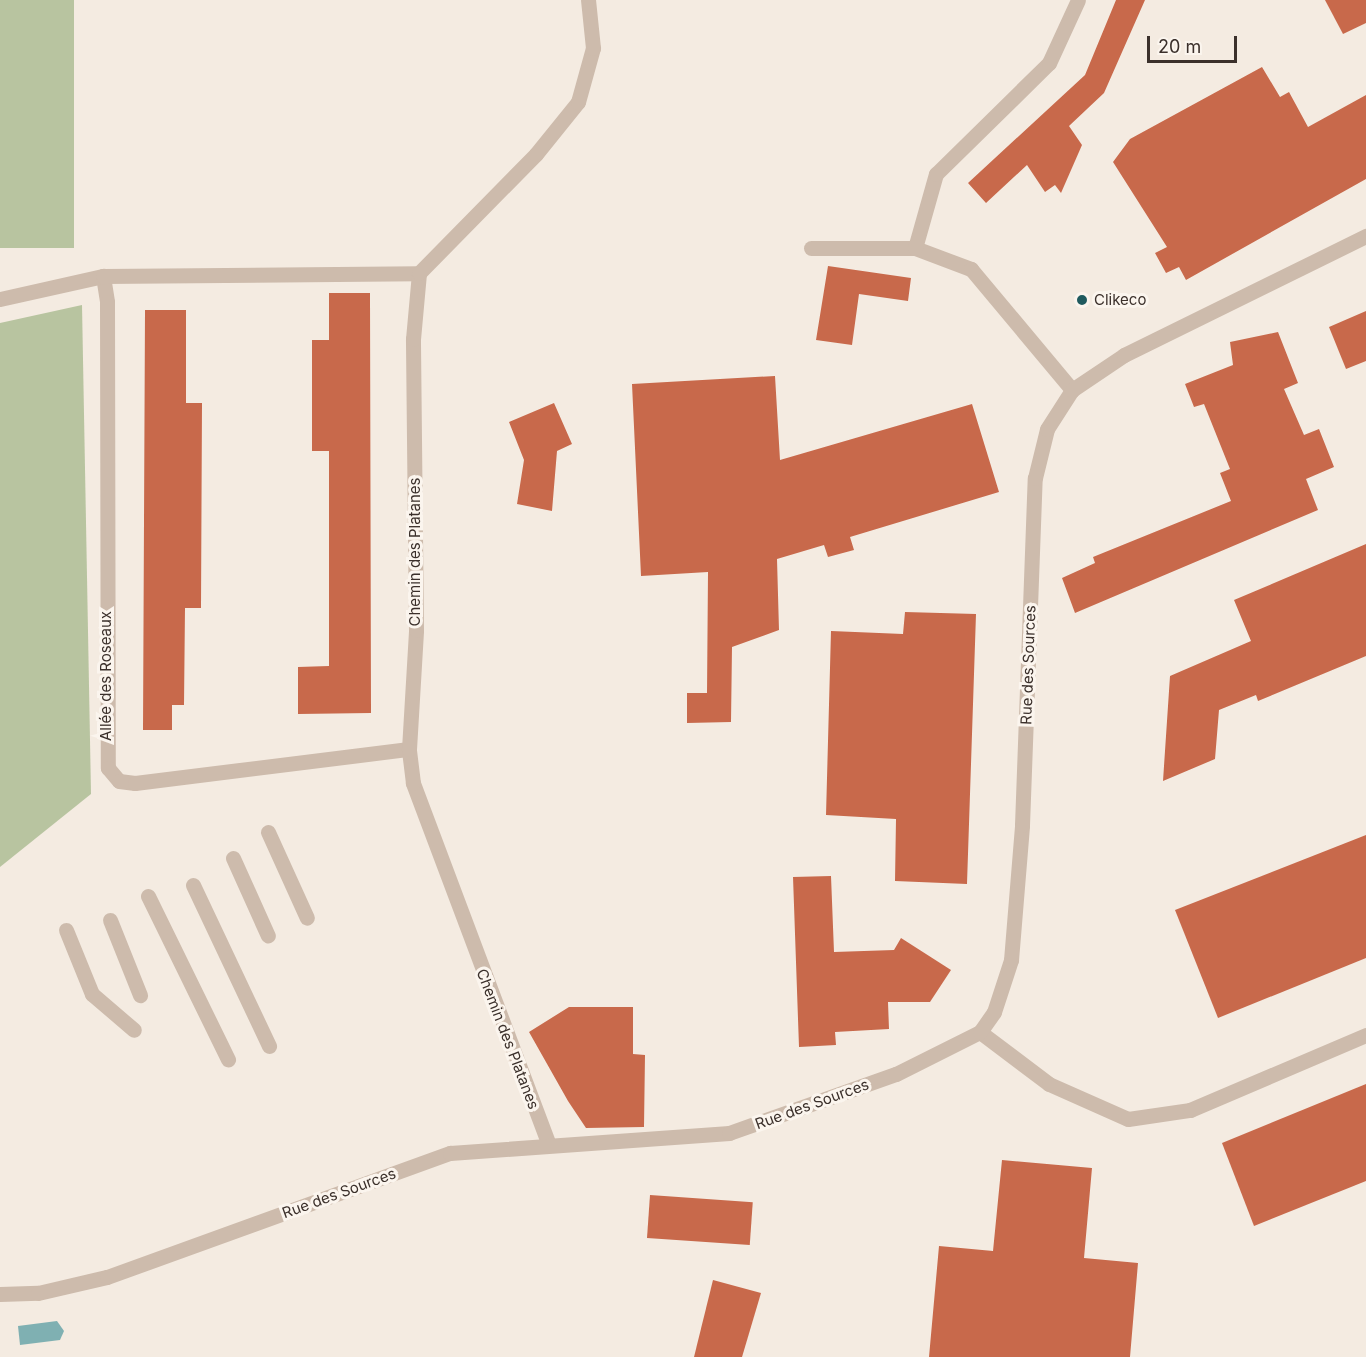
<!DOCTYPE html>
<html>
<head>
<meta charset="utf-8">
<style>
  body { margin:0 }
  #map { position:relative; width:1366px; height:1357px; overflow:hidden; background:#f4ebe1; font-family:Inter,sans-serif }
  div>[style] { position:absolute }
  .green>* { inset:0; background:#b8c4a0; transform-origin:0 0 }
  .water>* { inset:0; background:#7fb0b2 }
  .building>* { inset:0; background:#c8694b; transform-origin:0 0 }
  .lane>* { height:15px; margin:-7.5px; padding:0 7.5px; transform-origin:7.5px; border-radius:7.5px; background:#cdbbac }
  .street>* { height:15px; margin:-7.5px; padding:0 7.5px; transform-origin:7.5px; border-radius:7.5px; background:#cdbbac }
  .dots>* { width:16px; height:16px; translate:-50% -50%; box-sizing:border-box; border:3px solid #fbf5ee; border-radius:50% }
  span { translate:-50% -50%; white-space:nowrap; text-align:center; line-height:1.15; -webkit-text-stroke:6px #fbf5ee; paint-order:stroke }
  .poi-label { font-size:15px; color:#3b302b }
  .left { translate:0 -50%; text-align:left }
  .street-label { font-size:15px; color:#3b302b }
  .scale { position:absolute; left:1147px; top:36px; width:90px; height:27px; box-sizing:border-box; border:3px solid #3b302b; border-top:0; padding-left:8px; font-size:18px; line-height:21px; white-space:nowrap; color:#3b302b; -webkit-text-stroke:4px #fbf5ee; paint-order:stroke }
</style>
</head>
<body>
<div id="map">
  <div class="green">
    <i style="left:0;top:0;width:74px;height:248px"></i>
    <i style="clip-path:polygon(82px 305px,91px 794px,0 867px,0 323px)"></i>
  </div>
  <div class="water">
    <i style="clip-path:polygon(57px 1321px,64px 1331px,60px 1340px,20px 1345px,18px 1326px)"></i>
  </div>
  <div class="building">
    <i style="clip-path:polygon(1116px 0,1145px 0,1104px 93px,1069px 126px,1082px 145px,1061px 193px,1055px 185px,1045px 192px,1027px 165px,986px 203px,968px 183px,1085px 75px)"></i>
    <i style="clip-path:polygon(1325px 0,1366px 0,1366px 23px,1343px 34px)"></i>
    <i style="clip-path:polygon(1262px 67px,1280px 97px,1289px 92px,1308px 127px,1366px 95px,1366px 179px,1186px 280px,1179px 267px,1166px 273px,1155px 253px,1167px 247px,1113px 162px,1130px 139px)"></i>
    <i style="clip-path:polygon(828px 266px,911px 278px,908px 301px,859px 294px,852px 345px,816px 340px)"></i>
    <i style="clip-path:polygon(329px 293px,370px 293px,371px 713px,298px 714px,298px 667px,329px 666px,329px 451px,312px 451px,312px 340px,329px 340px)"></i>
    <i style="clip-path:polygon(145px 310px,186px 310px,186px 403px,202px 403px,201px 608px,185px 608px,184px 705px,172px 705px,172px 730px,143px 730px)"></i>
    <i style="clip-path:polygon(1366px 311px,1366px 361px,1346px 369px,1329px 327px)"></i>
    <i style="clip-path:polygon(1278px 332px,1298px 383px,1284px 389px,1304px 435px,1319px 429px,1334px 467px,1306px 479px,1318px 510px,1075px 613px,1062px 578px,1095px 563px,1093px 557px,1231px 501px,1220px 473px,1230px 469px,1204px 404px,1194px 407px,1185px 384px,1233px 365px,1230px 342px)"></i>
    <i style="clip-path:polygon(775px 376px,780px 460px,972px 404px,999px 492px,850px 537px,854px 550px,828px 557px,824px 545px,777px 559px,779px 630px,732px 647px,731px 722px,687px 723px,687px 693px,707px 693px,708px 572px,641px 576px,632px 384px)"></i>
    <i style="clip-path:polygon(554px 403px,572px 444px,557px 451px,552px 511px,517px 504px,524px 460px,509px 422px)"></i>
    <i style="clip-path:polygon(1366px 544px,1366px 656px,1258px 701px,1256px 695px,1219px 710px,1215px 759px,1163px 781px,1170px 676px,1251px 641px,1234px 600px)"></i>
    <i style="clip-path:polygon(905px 612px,976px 614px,967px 884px,895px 881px,896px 819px,826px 815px,831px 631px,903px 634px)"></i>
    <i style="clip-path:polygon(1366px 835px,1366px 958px,1218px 1018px,1175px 910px)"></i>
    <i style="clip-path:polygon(831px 876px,834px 952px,894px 950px,901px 938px,951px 970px,930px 1002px,888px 1002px,889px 1029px,835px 1032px,836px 1045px,799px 1047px,793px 877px)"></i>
    <i style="clip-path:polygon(569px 1007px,633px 1007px,633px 1054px,645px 1055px,644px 1127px,586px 1128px,568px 1101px,529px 1032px)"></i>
    <i style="clip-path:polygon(1366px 1084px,1366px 1181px,1254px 1226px,1222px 1143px)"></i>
    <i style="clip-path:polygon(1002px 1160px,1092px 1168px,1084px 1258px,1138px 1263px,1130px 1357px,929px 1357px,939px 1246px,993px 1251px)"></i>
    <i style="left:650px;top:1195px;width:103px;height:43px;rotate:4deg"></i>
    <i style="clip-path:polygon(713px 1280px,761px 1293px,742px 1357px,694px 1357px)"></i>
  </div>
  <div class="lane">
    <i style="left:268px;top:832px;width:94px;rotate:65.6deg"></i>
    <i style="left:233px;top:858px;width:85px;rotate:65.8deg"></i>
    <i style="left:193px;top:885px;width:178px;rotate:64.7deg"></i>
    <i style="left:148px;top:896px;width:182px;rotate:63.9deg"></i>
    <i style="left:110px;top:920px;width:81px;rotate:68.2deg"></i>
    <i style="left:66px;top:930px;width:69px;rotate:67.9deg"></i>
    <i style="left:92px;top:994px;width:55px;rotate:40.6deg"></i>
  </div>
  <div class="street">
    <i style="left:811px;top:248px;width:104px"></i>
    <i style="left:915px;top:248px;width:60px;rotate:20.6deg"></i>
    <i style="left:971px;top:269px;width:158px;rotate:50.1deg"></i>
    <i style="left:915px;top:248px;width:77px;rotate:-74.2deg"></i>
    <i style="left:936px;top:174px;width:158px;rotate:-44.5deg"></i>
    <i style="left:1049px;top:63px;width:69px;rotate:-65.3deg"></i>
    <i style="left:103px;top:276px;width:26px;rotate:81deg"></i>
    <i style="left:107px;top:302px;width:466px;rotate:89.9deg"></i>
    <i style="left:108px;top:768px;width:17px;rotate:50deg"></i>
    <i style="left:119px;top:781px;width:16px;rotate:7deg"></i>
    <i style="left:135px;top:783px;width:276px;rotate:-7.1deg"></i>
    <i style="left:0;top:299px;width:106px;rotate:-12.6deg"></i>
    <i style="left:103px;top:276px;width:316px;rotate:-0.5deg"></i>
    <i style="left:980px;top:1032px;width:86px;rotate:37deg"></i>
    <i style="left:1049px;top:1084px;width:86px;rotate:23.9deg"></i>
    <i style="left:1128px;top:1119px;width:63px;rotate:-8.3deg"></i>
    <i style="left:1190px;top:1110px;width:191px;rotate:-23.1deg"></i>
    <i style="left:549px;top:1145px;width:387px;rotate:-110.6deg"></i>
    <i style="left:413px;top:783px;width:34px;rotate:-97deg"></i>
    <i style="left:409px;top:749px;width:119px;rotate:-86.6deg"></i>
    <i style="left:416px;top:630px;width:291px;rotate:-90.6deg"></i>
    <i style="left:413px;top:339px;width:66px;rotate:-84.8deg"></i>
    <i style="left:419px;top:273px;width:167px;rotate:-45.5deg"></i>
    <i style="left:536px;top:154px;width:67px;rotate:-51.1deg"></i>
    <i style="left:578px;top:102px;width:56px;rotate:-74.5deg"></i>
    <i style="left:593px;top:48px;width:48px;rotate:-95.9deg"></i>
    <i style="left:0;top:1294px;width:38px;rotate:-2deg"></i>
    <i style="left:38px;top:1293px;width:71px;rotate:-13.1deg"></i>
    <i style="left:107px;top:1277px;width:365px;rotate:-19.9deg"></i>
    <i style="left:450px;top:1153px;width:280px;rotate:-4.1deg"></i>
    <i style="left:729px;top:1133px;width:177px;rotate:-19.5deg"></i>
    <i style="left:896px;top:1074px;width:94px;rotate:-26.6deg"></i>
    <i style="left:980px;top:1032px;width:24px;rotate:-55deg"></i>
    <i style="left:994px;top:1012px;width:55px;rotate:-71.9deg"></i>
    <i style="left:1011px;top:960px;width:135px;rotate:-85.3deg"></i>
    <i style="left:1022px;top:825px;width:347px;rotate:-87.9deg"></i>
    <i style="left:1035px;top:478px;width:50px;rotate:-76.2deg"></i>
    <i style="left:1047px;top:429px;width:46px;rotate:-57.3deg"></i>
    <i style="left:1072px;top:390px;width:63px;rotate:-33.9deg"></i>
    <i style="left:1124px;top:355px;width:270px;rotate:-26.2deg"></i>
  </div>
  <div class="dots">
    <i style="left:1082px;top:300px;background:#1f5a5e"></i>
  </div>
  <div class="poi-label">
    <span class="left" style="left:1094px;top:300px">Clikeco</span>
  </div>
  <div class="street-label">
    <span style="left:415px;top:552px;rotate:-90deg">Chemin des Platanes</span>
    <span style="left:1028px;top:665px;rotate:-88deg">Rue des Sources</span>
    <span style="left:106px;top:676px;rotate:-90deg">Allée des Roseaux</span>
    <span style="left:508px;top:1039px;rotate:69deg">Chemin des Platanes</span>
    <span style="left:812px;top:1104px;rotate:-20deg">Rue des Sources</span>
    <span style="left:339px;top:1193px;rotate:-20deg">Rue des Sources</span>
  </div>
  <div class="scale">20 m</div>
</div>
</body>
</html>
